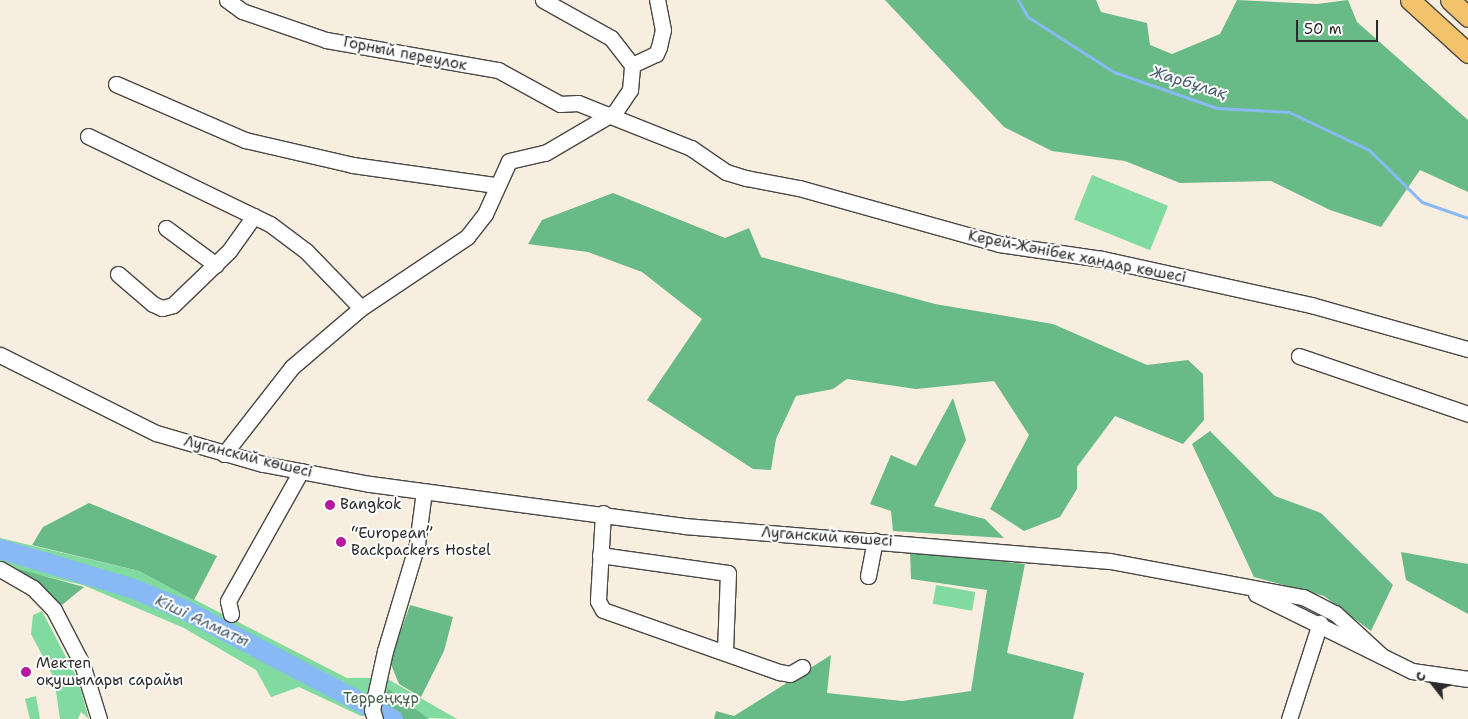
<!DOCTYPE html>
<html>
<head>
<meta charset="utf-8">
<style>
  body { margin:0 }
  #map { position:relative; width:1468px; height:719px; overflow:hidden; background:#f8eedf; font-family:"Shantell Sans",sans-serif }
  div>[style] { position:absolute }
  .green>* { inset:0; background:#81daa0; transform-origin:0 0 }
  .forest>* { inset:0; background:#68ba86 }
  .stream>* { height:3px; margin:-1.5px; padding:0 1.5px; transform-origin:1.5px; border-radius:1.5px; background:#87baf4 }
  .river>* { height:20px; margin:-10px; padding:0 10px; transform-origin:10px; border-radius:10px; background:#87baf4 }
  .roads { filter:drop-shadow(1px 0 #4a4846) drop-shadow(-1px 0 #4a4846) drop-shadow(0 1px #4a4846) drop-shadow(0 -1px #4a4846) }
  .minor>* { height:15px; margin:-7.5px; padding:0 7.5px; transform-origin:7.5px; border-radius:7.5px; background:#fff }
  .major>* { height:19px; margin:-9.5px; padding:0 9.5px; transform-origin:9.5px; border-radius:9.5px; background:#f2c36a }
  .dots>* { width:14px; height:14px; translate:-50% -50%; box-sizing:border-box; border:2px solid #fff; border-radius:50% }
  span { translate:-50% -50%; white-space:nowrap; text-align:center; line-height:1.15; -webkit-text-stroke:4px #fff; paint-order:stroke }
  .street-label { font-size:15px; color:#2b2b2b }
  .poi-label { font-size:15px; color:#2b2b2b }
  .left { translate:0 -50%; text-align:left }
  .park-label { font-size:15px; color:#45604e }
  .water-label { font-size:16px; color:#4b5d71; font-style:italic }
  .north { position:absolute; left:1408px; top:659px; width:50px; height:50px; -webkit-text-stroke:4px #fff; paint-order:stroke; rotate:300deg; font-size:14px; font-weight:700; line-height:20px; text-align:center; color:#2b2b2b }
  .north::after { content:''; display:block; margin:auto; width:18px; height:22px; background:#2b2b2b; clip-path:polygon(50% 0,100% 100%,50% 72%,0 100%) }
  .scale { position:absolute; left:1296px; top:20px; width:82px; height:22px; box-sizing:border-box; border:2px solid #2b2b2b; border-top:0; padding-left:6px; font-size:15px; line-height:18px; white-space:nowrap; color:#2b2b2b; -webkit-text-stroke:4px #fff; paint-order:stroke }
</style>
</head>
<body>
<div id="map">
  <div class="green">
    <i style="left:1092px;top:175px;width:82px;height:48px;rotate:22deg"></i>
    <i style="clip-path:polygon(0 538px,139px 571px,347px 678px,386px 678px,457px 719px,361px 716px,299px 687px,271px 697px,256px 670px,184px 628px,83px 585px,0 566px)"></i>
    <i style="left:936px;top:585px;width:40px;height:19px;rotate:10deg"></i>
    <i style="clip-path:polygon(42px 611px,78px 680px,89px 719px,81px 712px,78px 719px,60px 719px,54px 678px,31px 634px,33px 615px)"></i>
    <i style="clip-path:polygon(36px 696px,40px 719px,30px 719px,25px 699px)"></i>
  </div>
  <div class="forest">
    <i style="clip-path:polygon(885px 0,1096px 0,1101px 12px,1147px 23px,1150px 45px,1172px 54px,1220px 34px,1237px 0,1317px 4px,1348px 0,1357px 22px,1468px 120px,1468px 192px,1420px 170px,1381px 227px,1330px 210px,1271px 181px,1180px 183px,1125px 161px,1052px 151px,1004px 127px)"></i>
    <i style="clip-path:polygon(613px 193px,725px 238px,749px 228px,761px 257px,935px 304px,1053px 324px,1147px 365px,1188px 360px,1203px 374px,1204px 420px,1183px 444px,1115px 416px,1077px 467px,1077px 489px,1060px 517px,1024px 531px,990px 509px,1029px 435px,994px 381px,916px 389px,847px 379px,833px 389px,796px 396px,776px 439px,771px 470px,753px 469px,647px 400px,702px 319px,642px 272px,588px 252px,528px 244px,542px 220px)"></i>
    <i style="clip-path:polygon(953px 398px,966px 440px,934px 506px,985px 519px,1004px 538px,893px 531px,891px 511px,870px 504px,891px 455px,916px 466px)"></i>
    <i style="clip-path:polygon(1210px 431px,1275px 496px,1321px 513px,1393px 585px,1371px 631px,1324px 596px,1254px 577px,1192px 444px)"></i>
    <i style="clip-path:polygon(89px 503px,217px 556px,194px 600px,139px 571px,32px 545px,43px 527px)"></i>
    <i style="clip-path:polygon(910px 550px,1025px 564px,1007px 653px,1084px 673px,1073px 719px,714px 719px,716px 711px,734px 716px,831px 655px,827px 693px,902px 701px,971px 691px,987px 590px,911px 579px)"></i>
    <i style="clip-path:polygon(1401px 552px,1468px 564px,1468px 614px,1406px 580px)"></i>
    <i style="clip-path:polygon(4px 565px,84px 587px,62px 605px)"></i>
    <i style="clip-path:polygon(410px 605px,453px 617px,444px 651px,421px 697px,399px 684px,390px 662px)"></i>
    <i style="clip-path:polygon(388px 689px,429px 719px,403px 719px,384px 706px)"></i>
  </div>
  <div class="stream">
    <i style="left:1018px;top:0;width:20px;rotate:60deg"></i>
    <i style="left:1028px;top:17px;width:102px;rotate:32.6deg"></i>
    <i style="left:1114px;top:72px;width:109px;rotate:19.3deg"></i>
    <i style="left:1217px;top:108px;width:72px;rotate:3.2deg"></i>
    <i style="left:1289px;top:112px;width:89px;rotate:25.4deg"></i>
    <i style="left:1369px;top:150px;width:74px;rotate:44.5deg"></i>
    <i style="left:1422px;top:202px;width:49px;rotate:19.2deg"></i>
  </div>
  <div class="river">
    <i style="left:0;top:549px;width:140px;rotate:16.6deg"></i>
    <i style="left:134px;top:589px;width:55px;rotate:22.4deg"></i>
    <i style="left:185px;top:610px;width:235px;rotate:27.7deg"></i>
  </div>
  <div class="roads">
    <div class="minor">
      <i style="left:227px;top:0;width:19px;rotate:36deg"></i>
      <i style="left:242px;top:11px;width:89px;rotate:19deg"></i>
      <i style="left:326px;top:40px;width:175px;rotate:9.9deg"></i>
      <i style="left:498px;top:70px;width:71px;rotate:28.7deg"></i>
      <i style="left:560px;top:104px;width:18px;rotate:-3deg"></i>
      <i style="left:578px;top:103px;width:122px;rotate:21.7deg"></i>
      <i style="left:691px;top:148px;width:42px;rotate:34.4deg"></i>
      <i style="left:726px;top:172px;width:21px;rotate:17deg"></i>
      <i style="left:746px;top:178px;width:54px;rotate:10.7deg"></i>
      <i style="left:799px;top:188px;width:208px;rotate:15.6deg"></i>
      <i style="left:999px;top:244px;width:104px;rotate:8.3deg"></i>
      <i style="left:1102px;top:259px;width:214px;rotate:12.4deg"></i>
      <i style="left:1311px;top:305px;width:163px;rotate:15.7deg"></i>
      <i style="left:543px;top:0;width:78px;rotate:29.2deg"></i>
      <i style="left:611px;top:38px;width:34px;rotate:52deg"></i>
      <i style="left:116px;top:84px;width:141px;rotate:23.5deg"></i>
      <i style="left:245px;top:140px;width:111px;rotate:13deg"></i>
      <i style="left:353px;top:165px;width:144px;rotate:8deg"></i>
      <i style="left:88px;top:136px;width:202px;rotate:25.8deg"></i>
      <i style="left:270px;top:224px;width:45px;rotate:36.9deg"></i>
      <i style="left:306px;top:251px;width:79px;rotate:46deg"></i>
      <i style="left:166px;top:228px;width:62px;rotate:36.5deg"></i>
      <i style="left:118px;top:274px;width:46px;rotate:40.6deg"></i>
      <i style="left:153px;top:304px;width:10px;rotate:24deg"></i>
      <i style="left:162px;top:308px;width:11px;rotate:-15deg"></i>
      <i style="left:173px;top:305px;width:78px;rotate:-44deg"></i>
      <i style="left:229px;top:251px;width:43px;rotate:-54.5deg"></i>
      <i style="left:0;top:355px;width:174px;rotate:26.6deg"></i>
      <i style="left:156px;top:433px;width:111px;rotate:16.2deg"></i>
      <i style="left:263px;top:464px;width:109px;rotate:10.6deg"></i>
      <i style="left:370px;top:484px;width:317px;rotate:7.6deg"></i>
      <i style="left:684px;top:526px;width:427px;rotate:4.7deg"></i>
      <i style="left:1110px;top:561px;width:196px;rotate:10.6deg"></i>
      <i style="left:1303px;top:597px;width:36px;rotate:27deg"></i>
      <i style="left:1335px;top:613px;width:64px;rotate:42.5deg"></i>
      <i style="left:1299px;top:356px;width:179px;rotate:18.9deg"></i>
      <i style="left:224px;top:454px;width:110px;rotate:-52deg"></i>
      <i style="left:292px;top:367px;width:91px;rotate:-40.5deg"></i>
      <i style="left:361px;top:308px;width:128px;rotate:-33.8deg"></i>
      <i style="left:467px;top:237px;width:29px;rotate:-52deg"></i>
      <i style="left:485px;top:214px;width:58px;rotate:-65.6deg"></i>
      <i style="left:509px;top:161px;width:37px;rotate:-13deg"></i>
      <i style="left:545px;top:153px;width:81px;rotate:-30.4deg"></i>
      <i style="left:615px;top:112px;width:27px;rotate:-56deg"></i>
      <i style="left:630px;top:90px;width:25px;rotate:-85deg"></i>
      <i style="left:632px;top:65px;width:26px;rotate:-25deg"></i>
      <i style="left:656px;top:54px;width:8px;rotate:-67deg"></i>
      <i style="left:659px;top:47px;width:17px;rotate:-77deg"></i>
      <i style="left:663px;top:30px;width:31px;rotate:-101deg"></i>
      <i style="left:603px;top:513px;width:88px;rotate:93.3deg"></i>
      <i style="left:598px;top:601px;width:10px;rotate:61deg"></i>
      <i style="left:603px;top:610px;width:187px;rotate:19.4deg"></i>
      <i style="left:779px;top:672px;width:11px;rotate:10deg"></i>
      <i style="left:790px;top:674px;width:14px;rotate:-30deg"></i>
      <i style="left:600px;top:555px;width:129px;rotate:8deg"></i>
      <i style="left:728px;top:573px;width:77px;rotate:92.2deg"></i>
      <i style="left:0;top:569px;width:38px;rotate:30deg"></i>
      <i style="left:33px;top:588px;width:30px;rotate:46deg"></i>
      <i style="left:54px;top:610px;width:61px;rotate:62.6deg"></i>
      <i style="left:82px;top:664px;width:58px;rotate:72.8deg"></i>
      <i style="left:868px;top:576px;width:36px;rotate:-79deg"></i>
      <i style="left:1256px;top:594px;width:174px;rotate:26.3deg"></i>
      <i style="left:1412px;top:671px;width:57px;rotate:8.1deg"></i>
      <i style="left:231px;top:614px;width:13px;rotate:-103deg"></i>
      <i style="left:228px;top:601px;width:149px;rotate:-60.7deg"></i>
      <i style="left:375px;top:719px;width:9px;rotate:-108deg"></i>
      <i style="left:372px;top:710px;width:60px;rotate:-77.6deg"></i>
      <i style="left:385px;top:651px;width:112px;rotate:-73.3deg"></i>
      <i style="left:417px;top:544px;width:53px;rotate:-82.5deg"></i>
      <i style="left:1289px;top:719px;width:101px;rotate:-72.1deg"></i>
    </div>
    <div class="major">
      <i style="left:1410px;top:0;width:79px;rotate:42.4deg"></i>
      <i style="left:1450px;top:0;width:25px;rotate:43deg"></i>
    </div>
  </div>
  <div class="dots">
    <i style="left:330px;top:505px;background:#b5179e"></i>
    <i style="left:341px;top:542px;background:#b5179e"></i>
    <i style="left:26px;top:672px;background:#b5179e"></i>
  </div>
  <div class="street-label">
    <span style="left:405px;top:54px;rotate:11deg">Горный переулок</span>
    <span style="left:1077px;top:257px;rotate:11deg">Керей-Жәнібек хандар көшесі</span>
    <span style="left:248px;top:457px;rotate:14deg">Луганский көшесі</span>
    <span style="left:827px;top:537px;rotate:4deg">Луганский көшесі</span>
  </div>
  <div class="poi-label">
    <span class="left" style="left:340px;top:505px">Bangkok</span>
    <span class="left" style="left:351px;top:542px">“European”<br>Backpackers Hostel</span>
    <span class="left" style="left:36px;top:672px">Мектеп<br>оқушылары сарайы</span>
  </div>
  <div class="park-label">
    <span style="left:381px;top:699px">Терреңқұр</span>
  </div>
  <div class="water-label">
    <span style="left:1189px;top:83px;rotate:17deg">Жарбұлақ</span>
    <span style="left:202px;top:621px;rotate:25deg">Кіші Алматы</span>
  </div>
  <div class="north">С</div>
  <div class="scale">50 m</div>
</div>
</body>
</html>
